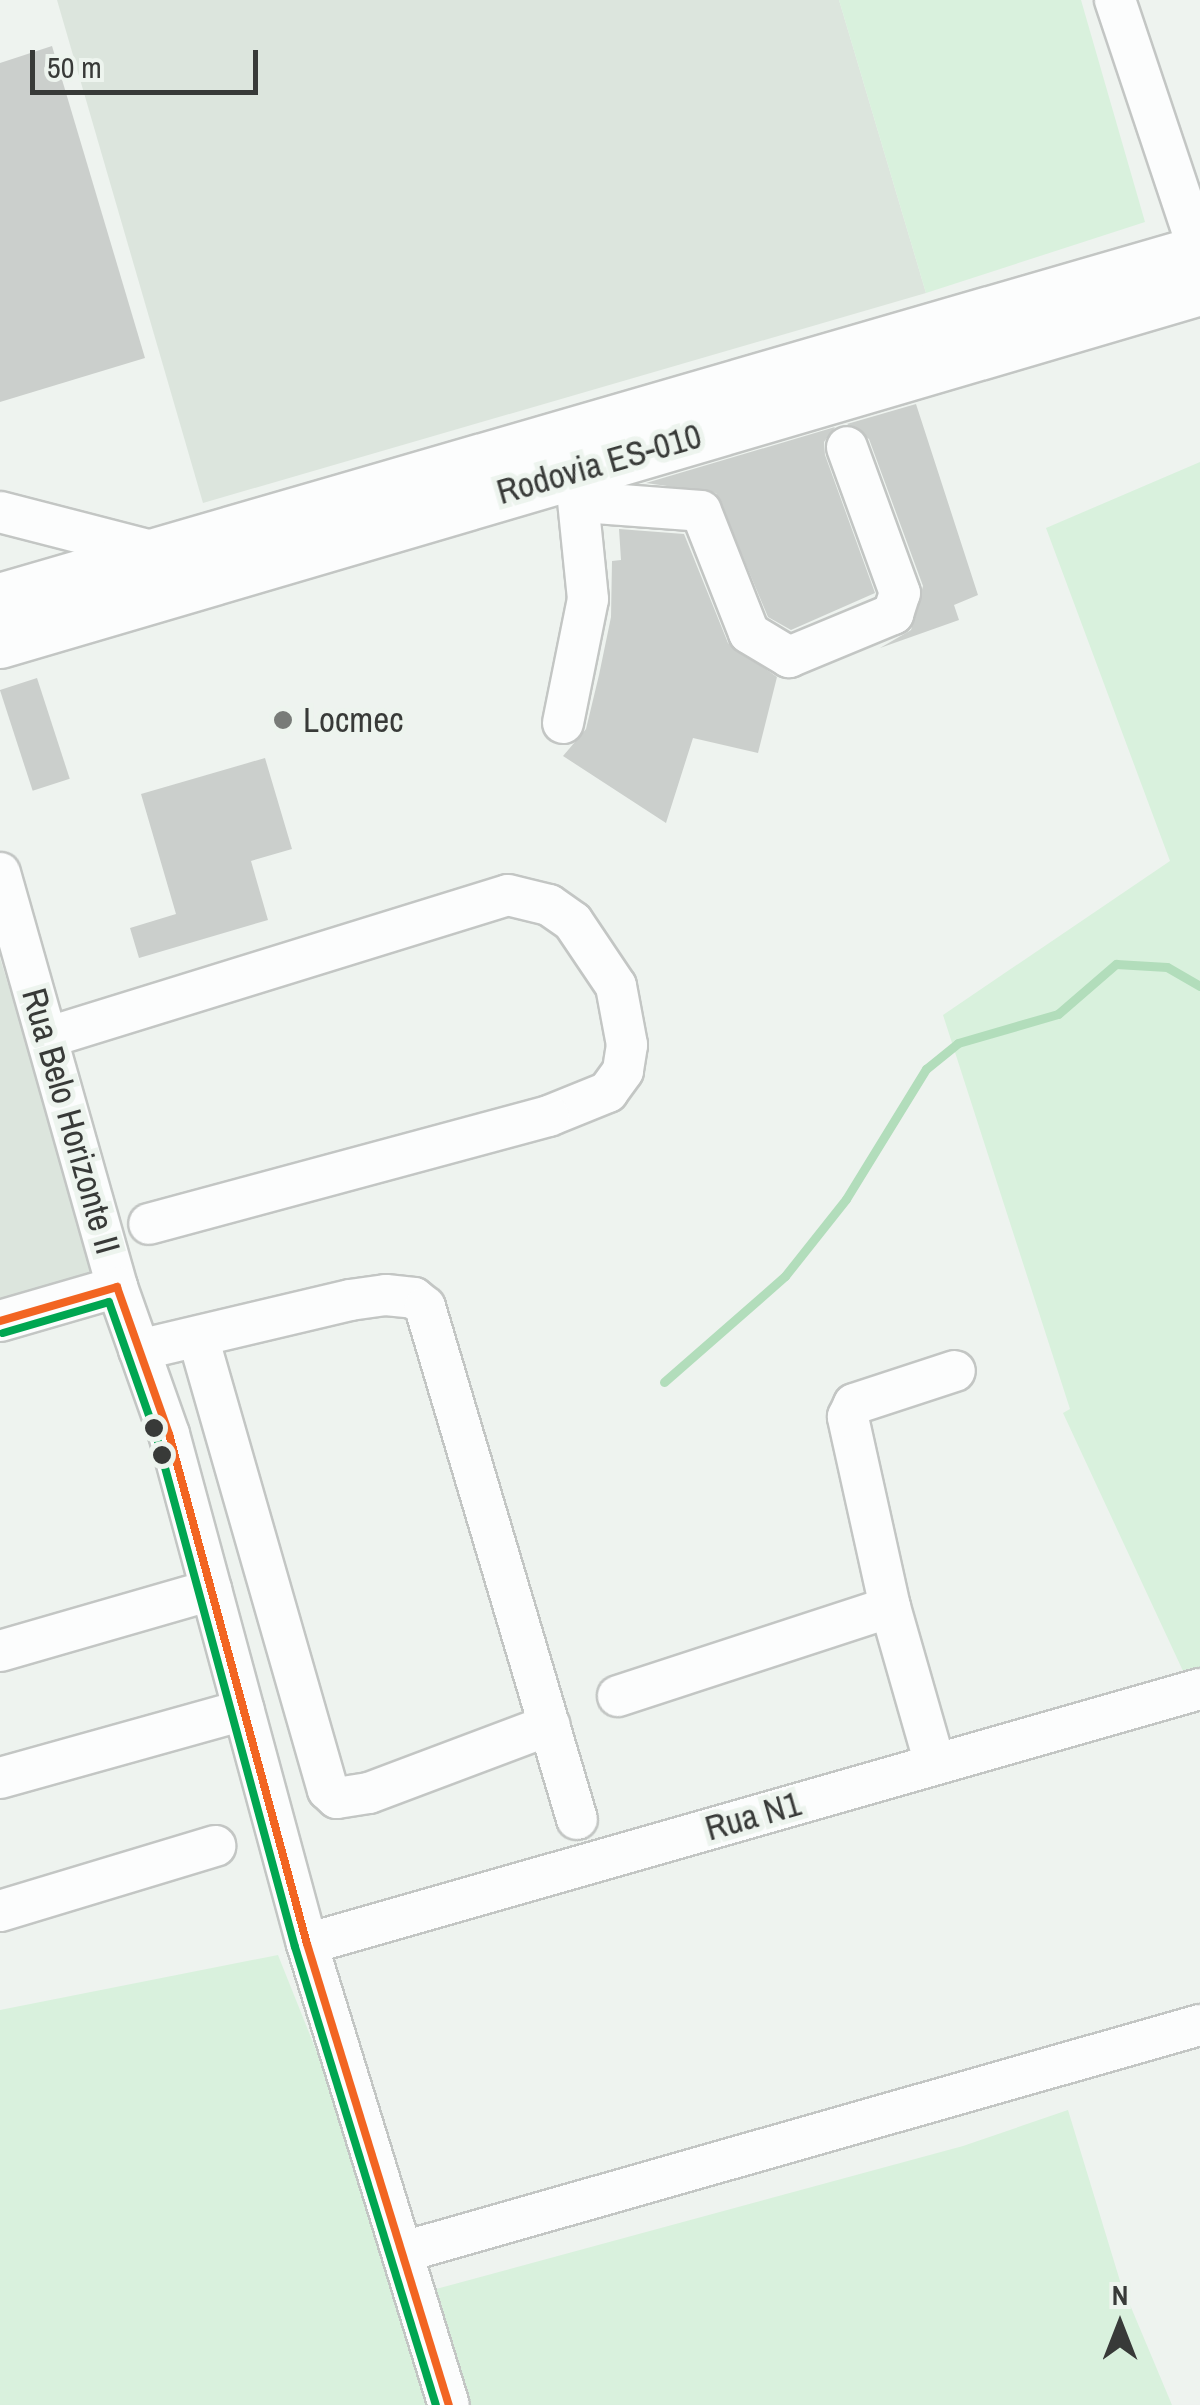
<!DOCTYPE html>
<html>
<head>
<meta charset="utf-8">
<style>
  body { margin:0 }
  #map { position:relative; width:1200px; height:2405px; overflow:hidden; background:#eef3ef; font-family:"Archivo Narrow",sans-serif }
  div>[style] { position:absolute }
  .built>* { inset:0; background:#dce5dd }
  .green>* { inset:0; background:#d9f1dd }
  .stream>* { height:9px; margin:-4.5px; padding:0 4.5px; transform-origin:4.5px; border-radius:4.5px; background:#b2ddbb }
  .building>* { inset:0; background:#cbcfcc; transform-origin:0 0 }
  .roads { filter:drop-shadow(2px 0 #c3c6c4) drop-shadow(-2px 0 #c3c6c4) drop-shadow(0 2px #c3c6c4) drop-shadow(0 -2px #c3c6c4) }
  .minor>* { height:40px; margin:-20px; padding:0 20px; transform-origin:20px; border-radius:20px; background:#fcfdfd }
  .major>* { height:50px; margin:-25px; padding:0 25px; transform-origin:25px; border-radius:25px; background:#fcfdfd }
  .bus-1>* { height:8px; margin:-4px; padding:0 4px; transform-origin:4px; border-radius:4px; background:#f26522 }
  .bus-2>* { height:8px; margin:-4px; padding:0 4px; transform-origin:4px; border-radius:4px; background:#00a651 }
  .dots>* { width:28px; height:28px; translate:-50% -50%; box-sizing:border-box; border:5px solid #edf4ee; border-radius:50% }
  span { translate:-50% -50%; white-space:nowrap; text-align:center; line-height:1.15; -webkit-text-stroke:10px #edf4ee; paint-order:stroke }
  .street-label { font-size:35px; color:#383a38 }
  .poi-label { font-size:35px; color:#383a38 }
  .left { translate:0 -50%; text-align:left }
  .north { position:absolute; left:1070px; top:2275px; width:100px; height:100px; -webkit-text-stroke:8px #edf4ee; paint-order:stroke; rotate:0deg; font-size:28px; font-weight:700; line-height:40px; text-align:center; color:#383a38 }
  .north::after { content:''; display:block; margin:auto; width:35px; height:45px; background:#383a38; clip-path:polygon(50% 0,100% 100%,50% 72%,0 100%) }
  .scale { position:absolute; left:30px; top:50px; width:228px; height:45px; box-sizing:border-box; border:5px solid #383a38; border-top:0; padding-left:12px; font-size:30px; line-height:35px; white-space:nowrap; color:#383a38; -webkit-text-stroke:8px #edf4ee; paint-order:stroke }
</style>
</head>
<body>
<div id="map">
  <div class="built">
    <i style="clip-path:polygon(57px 0,839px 0,926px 293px,203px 503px)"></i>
    <i style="clip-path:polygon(0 958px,98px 1276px,0 1303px)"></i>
  </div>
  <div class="green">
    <i style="clip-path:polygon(839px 0,1081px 0,1145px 222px,926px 293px)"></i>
    <i style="clip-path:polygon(1200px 462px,1200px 1682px,1190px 1686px,1063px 1413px,1070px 1409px,943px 1015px,1170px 861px,1046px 528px)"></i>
    <i style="clip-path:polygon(278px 1955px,414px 2295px,963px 2146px,1068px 2110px,1120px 2281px,1172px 2405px,0 2405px,0 2010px)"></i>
  </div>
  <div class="stream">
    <i style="left:664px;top:1382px;width:161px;rotate:-41.2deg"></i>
    <i style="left:785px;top:1276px;width:98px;rotate:-51.6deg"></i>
    <i style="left:846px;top:1199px;width:153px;rotate:-58.4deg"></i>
    <i style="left:926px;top:1069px;width:41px;rotate:-39.1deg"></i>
    <i style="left:958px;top:1043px;width:104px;rotate:-16.2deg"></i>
    <i style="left:1058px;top:1014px;width:77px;rotate:-40.8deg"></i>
    <i style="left:1116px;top:964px;width:51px;rotate:3.4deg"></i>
    <i style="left:1167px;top:967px;width:38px;rotate:30deg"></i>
  </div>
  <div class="building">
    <i style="clip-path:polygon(52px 46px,145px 358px,0 402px,0 63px)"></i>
    <i style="clip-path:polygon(916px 404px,978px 595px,954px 605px,959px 620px,880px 648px,911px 630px,923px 586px,869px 439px,847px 424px)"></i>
    <i style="clip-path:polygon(835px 427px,824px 442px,825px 455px,875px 593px,791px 630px,768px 617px,716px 493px,646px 483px)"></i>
    <i style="clip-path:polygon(619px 529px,684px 534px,728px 643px,777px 677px,758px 753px,693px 738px,666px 823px,563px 756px,586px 729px,599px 675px,611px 617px,612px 561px,621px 560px)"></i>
    <i style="left:37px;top:678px;width:106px;height:39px;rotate:72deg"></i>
    <i style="clip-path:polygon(265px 758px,292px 849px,251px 861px,268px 920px,139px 958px,130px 928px,176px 914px,141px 794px)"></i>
  </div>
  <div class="roads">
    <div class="minor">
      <i style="left:1115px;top:0;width:268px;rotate:71.5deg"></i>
      <i style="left:582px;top:502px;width:119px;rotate:4.3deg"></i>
      <i style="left:701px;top:511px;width:131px;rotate:68.5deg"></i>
      <i style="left:749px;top:633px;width:47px;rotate:31deg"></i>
      <i style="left:789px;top:657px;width:113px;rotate:-22.5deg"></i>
      <i style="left:893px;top:614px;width:22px;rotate:-72deg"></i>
      <i style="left:900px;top:593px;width:155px;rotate:-110deg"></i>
      <i style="left:0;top:512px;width:161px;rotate:14.4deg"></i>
      <i style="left:563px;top:723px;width:126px;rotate:-78.6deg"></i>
      <i style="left:588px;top:599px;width:120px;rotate:-95.8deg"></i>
      <i style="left:0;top:873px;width:430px;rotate:74.2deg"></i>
      <i style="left:117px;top:1287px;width:156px;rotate:70.5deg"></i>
      <i style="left:169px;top:1434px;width:528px;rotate:74.86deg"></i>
      <i style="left:307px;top:1944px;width:482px;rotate:72.9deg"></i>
      <i style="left:49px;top:1037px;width:480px;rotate:-17.2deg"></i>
      <i style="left:508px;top:895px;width:42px;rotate:13.7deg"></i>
      <i style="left:549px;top:905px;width:29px;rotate:35deg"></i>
      <i style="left:573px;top:922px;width:77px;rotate:56.1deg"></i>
      <i style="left:616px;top:986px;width:60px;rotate:79.4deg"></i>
      <i style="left:627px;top:1045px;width:26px;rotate:99deg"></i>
      <i style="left:623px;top:1071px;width:26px;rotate:126deg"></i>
      <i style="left:608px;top:1092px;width:64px;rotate:157.9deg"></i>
      <i style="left:549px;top:1116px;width:414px;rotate:164.9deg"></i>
      <i style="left:0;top:1321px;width:122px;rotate:-16.2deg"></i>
      <i style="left:198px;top:1337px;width:471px;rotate:74deg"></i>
      <i style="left:328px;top:1790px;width:12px;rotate:42deg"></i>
      <i style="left:337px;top:1798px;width:32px;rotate:-9deg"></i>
      <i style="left:369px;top:1793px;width:193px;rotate:-20.6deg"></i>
      <i style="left:139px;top:1350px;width:217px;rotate:-13.3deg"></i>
      <i style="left:350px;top:1300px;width:36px;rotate:-8deg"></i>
      <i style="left:386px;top:1295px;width:28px;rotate:6deg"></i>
      <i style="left:414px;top:1298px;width:14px;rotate:39deg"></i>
      <i style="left:425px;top:1307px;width:534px;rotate:73.47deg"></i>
      <i style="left:0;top:1651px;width:220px;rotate:-16.1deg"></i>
      <i style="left:618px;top:1696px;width:286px;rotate:-18.1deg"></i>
      <i style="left:935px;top:1764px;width:163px;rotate:-106deg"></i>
      <i style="left:890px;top:1607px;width:195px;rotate:-102.5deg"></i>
      <i style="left:848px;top:1417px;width:14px;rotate:-65deg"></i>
      <i style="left:854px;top:1404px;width:106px;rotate:-18.1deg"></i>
      <i style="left:0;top:1778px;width:253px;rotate:-15.6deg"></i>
      <i style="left:0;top:1911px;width:225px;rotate:-16.8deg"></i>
      <i style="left:307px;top:1944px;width:929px;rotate:-15.94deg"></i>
      <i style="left:403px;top:2252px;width:829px;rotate:-15.9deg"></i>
    </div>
    <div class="major">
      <i style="left:0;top:599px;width:1249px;rotate:-16.17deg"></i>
      <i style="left:0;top:643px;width:1251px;rotate:-16.39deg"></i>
    </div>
  </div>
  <div class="bus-1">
    <i style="left:0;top:1321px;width:122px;rotate:-16.2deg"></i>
    <i style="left:117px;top:1287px;width:156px;rotate:70.5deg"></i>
    <i style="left:169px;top:1434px;width:528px;rotate:74.86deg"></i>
    <i style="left:307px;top:1944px;width:482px;rotate:72.9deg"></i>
  </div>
  <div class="bus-2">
    <i style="left:3px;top:1333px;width:110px;rotate:-16.3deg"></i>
    <i style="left:109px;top:1302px;width:144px;rotate:70.6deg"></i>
    <i style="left:157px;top:1438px;width:527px;rotate:74.83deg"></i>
    <i style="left:295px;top:1947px;width:479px;rotate:72.9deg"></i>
  </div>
  <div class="dots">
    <i style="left:283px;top:720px;background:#787b78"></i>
    <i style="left:154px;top:1428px;background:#383a38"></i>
    <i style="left:162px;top:1455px;background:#383a38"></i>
  </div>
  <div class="street-label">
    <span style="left:599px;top:464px;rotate:-16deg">Rodovia ES-010</span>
    <span style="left:71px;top:1121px;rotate:74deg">Rua Belo Horizonte II</span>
    <span style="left:753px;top:1816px;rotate:-16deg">Rua N1</span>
  </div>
  <div class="poi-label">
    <span class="left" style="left:303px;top:720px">Locmec</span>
  </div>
  <div class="north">N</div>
  <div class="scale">50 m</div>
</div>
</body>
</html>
